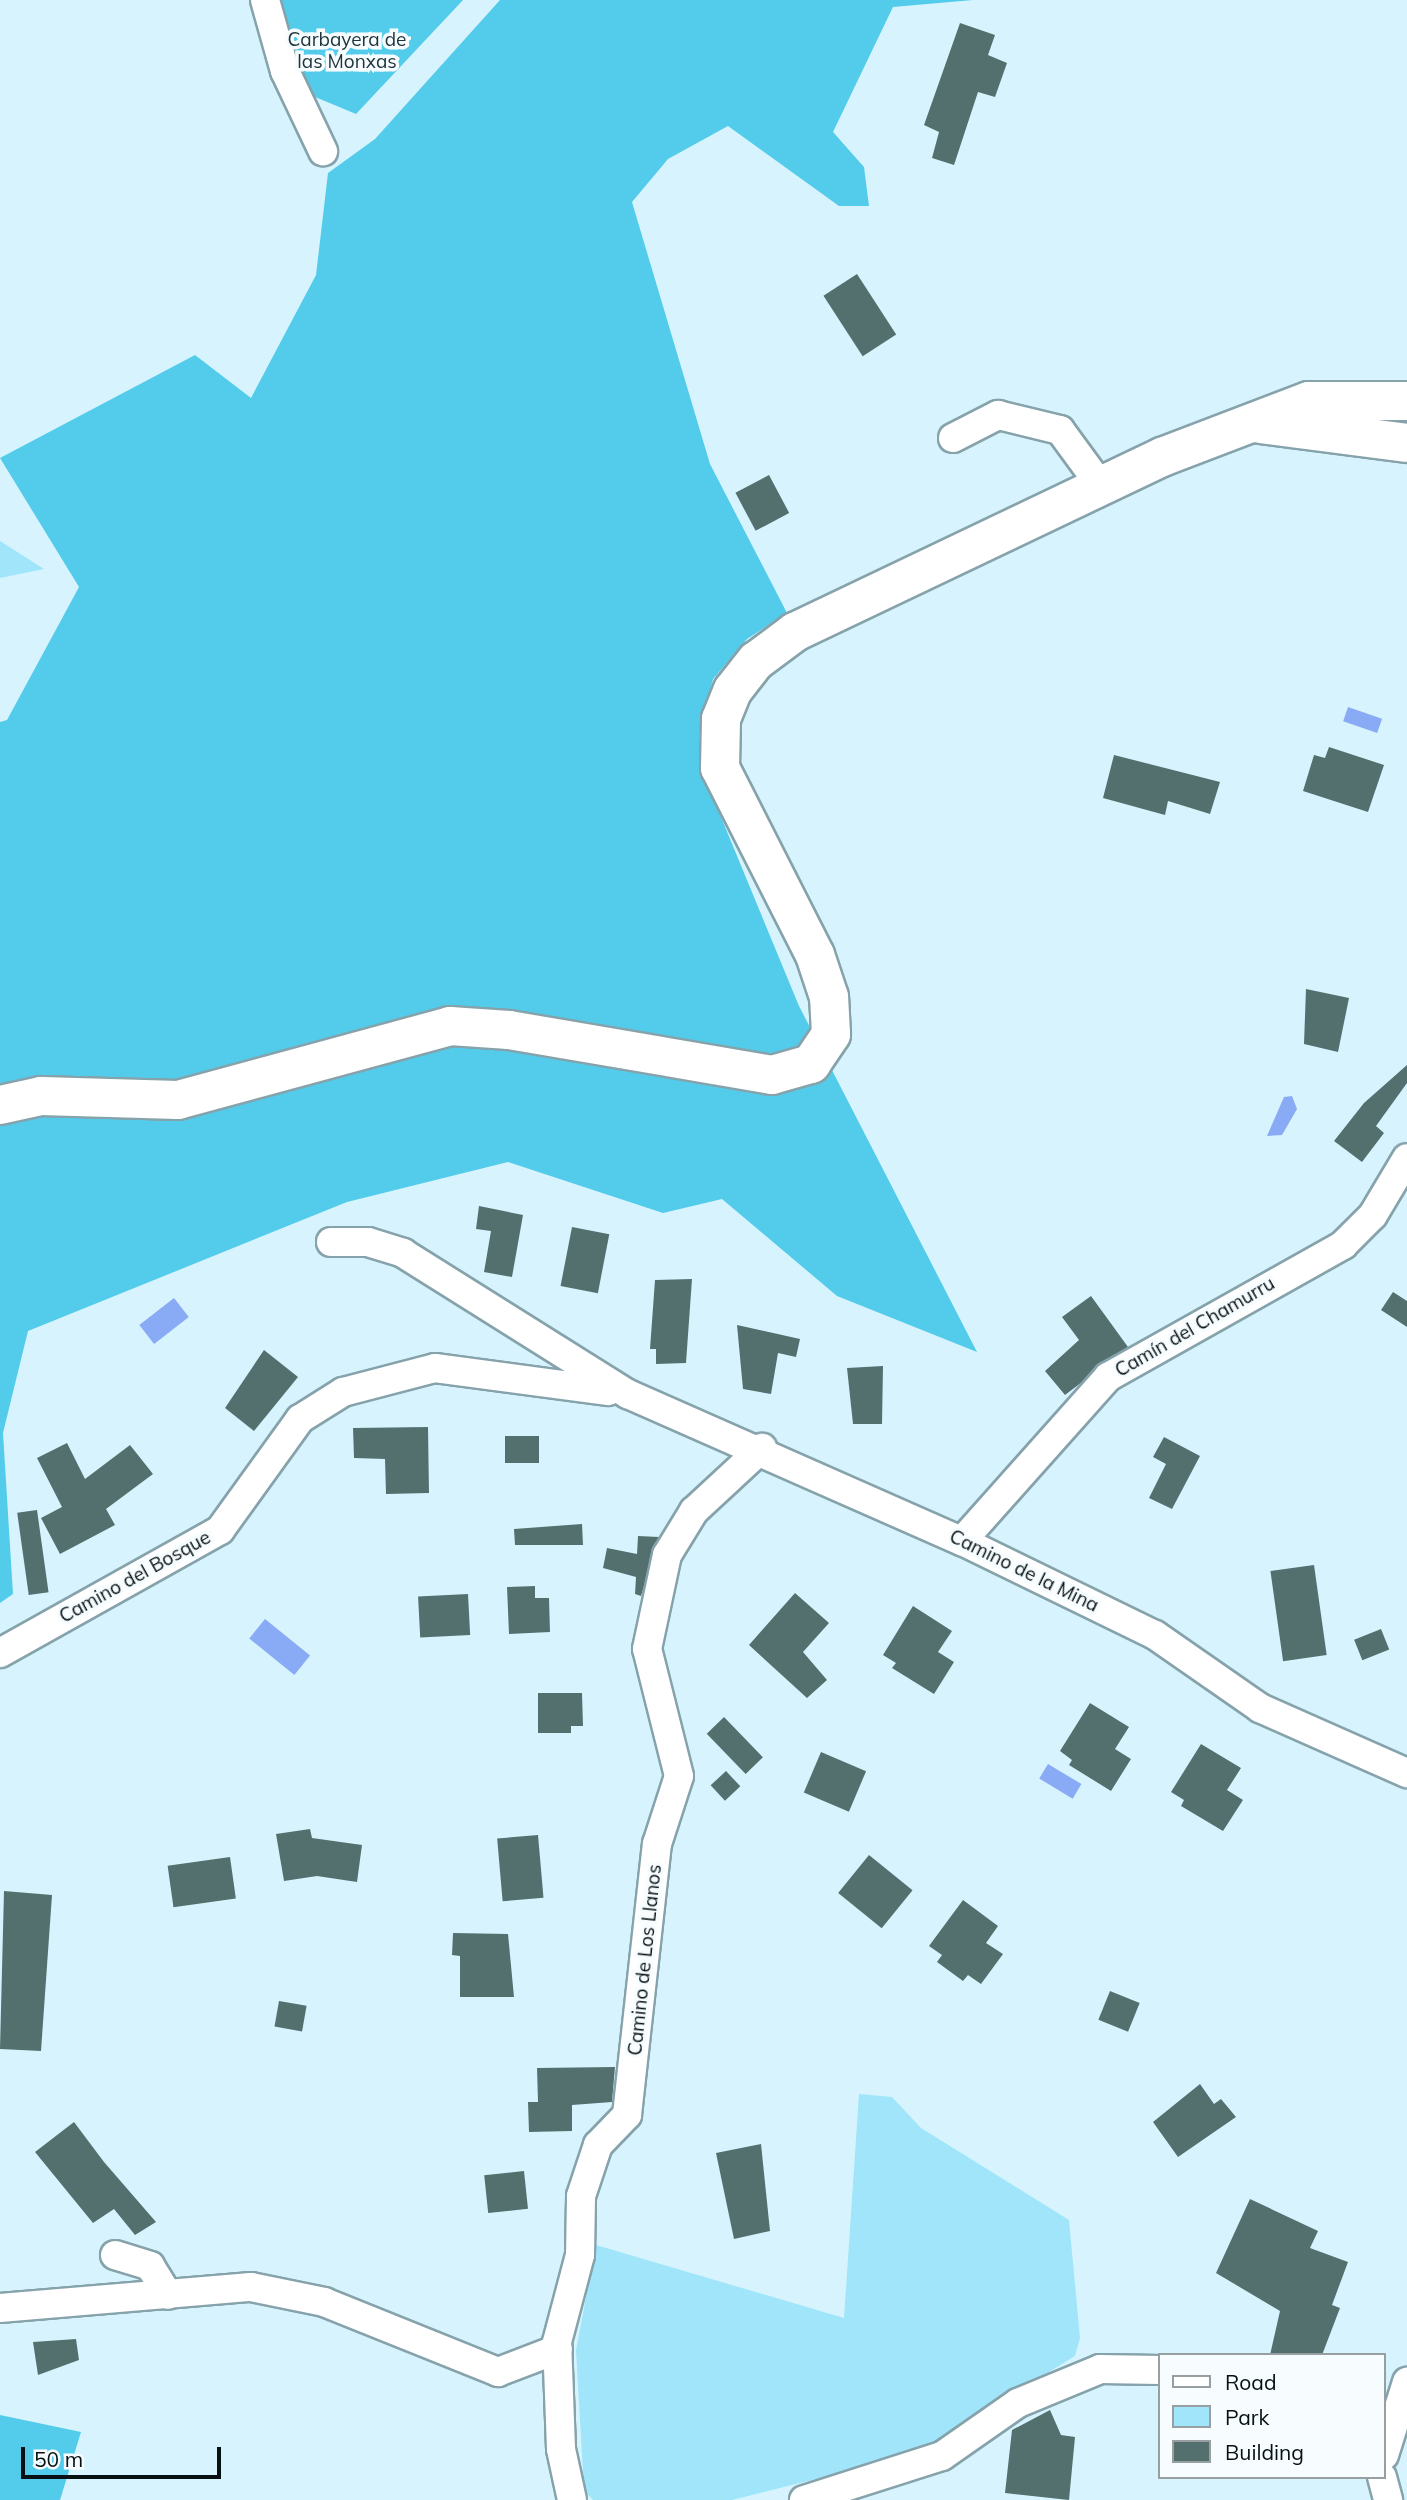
<!DOCTYPE html>
<html>
<head>
<meta charset="utf-8">
<style>
  body { margin:0 }
  #map { position:relative; width:1407px; height:2500px; overflow:hidden; background:#d7f4fe; font-family:Mulish,sans-serif }
  div>[style] { position:absolute }
  .green>* { inset:0; background:#a0e5fa }
  .forest>* { inset:0; background:#53cbea }
  .water>* { inset:0; background:#89aaf4; transform-origin:0 0 }
  .building>* { inset:0; background:#53706f; transform-origin:0 0 }
  .roads { filter:drop-shadow(2px 0 #86a2ab) drop-shadow(-2px 0 #86a2ab) drop-shadow(0 2px #86a2ab) drop-shadow(0 -2px #86a2ab) }
  .minor>* { height:28px; margin:-14px; padding:0 14px; transform-origin:14px; border-radius:14px; background:#fff }
  .highway>* { height:38px; margin:-19px; padding:0 19px; transform-origin:19px; border-radius:19px; background:#fff }
  span { translate:-50% -50%; white-space:nowrap; text-align:center; line-height:1.15; -webkit-text-stroke:7px #f7fdff; paint-order:stroke }
  .park-label { font-size:19px; color:#1e333a }
  .street-label { font-size:19px; color:#071114 }
  .legend { position:absolute; left:1158px; top:2353px; width:228px; height:126px; box-sizing:border-box; background:#f7fdff; border:2px solid #979fa1; margin:0; padding:9px 12px; list-style:none; font-size:21px; color:#071114 }
  .legend li { display:flex; align-items:center; gap:14px; height:35px }
  .legend b { width:35px; border:2px solid #979fa1 }
  .scale { position:absolute; left:21px; top:2447px; width:200px; height:32px; box-sizing:border-box; border:4px solid #071114; border-top:0; padding-left:9px; font-size:21px; line-height:24px; white-space:nowrap; color:#071114; -webkit-text-stroke:5px #f7fdff; paint-order:stroke }
</style>
</head>
<body>
<div id="map">
  <div class="green">
    <i style="clip-path:polygon(0 541px,44px 569px,0 578px)"></i>
    <i style="clip-path:polygon(859px 2094px,892px 2097px,921px 2128px,1069px 2220px,1080px 2338px,1075px 2356px,926px 2447px,863px 2467px,732px 2500px,593px 2500px,584px 2490px,576px 2350px,596px 2245px,844px 2318px)"></i>
  </div>
  <div class="forest">
    <i style="clip-path:polygon(281px 0,463px 0,356px 114px,308px 94px)"></i>
    <i style="clip-path:polygon(500px 0,973px 0,893px 7px,833px 132px,864px 167px,869px 206px,839px 206px,728px 126px,668px 159px,632px 202px,710px 464px,787px 613px,747px 639px,713px 679px,699px 736px,709px 788px,799px 1006px,977px 1352px,837px 1296px,722px 1199px,663px 1213px,508px 1162px,347px 1202px,28px 1331px,3px 1433px,13px 1594px,0 1603px,0 722px,7px 720px,79px 587px,0 458px,195px 355px,251px 398px,316px 275px,328px 173px,375px 139px)"></i>
    <i style="clip-path:polygon(0 2415px,81px 2432px,60px 2500px,0 2500px)"></i>
  </div>
  <div class="water">
    <i style="left:1348px;top:707px;width:36px;height:15px;rotate:19deg"></i>
    <i style="clip-path:polygon(1292px 1096px,1297px 1109px,1282px 1135px,1267px 1136px,1284px 1097px)"></i>
    <i style="left:174px;top:1298px;width:24px;height:44px;rotate:52deg"></i>
    <i style="left:265px;top:1619px;width:58px;height:25px;rotate:39deg"></i>
    <i style="left:1048px;top:1764px;width:39px;height:17px;rotate:31deg"></i>
  </div>
  <div class="building">
    <i style="clip-path:polygon(960px 23px,995px 35px,988px 55px,1007px 63px,995px 97px,978px 92px,954px 165px,932px 158px,939px 132px,924px 125px)"></i>
    <i style="left:857px;top:274px;width:72px;height:40px;rotate:57deg"></i>
    <i style="left:769px;top:475px;width:43px;height:38px;rotate:62deg"></i>
    <i style="clip-path:polygon(1329px 747px,1384px 765px,1368px 812px,1303px 791px,1314px 755px,1325px 758px)"></i>
    <i style="clip-path:polygon(1114px 755px,1220px 782px,1210px 814px,1168px 801px,1165px 815px,1103px 798px)"></i>
    <i style="clip-path:polygon(1306px 989px,1349px 998px,1338px 1052px,1304px 1044px)"></i>
    <i style="clip-path:polygon(1407px 1065px,1407px 1083px,1376px 1126px,1384px 1133px,1362px 1162px,1334px 1141px,1364px 1103px)"></i>
    <i style="clip-path:polygon(479px 1206px,523px 1215px,512px 1277px,484px 1272px,491px 1231px,476px 1229px)"></i>
    <i style="left:572px;top:1227px;width:38px;height:60px;rotate:11deg"></i>
    <i style="clip-path:polygon(692px 1279px,686px 1363px,656px 1364px,656px 1349px,650px 1349px,655px 1280px)"></i>
    <i style="clip-path:polygon(1393px 1292px,1407px 1301px,1407px 1327px,1381px 1310px)"></i>
    <i style="clip-path:polygon(1091px 1296px,1128px 1347px,1065px 1395px,1045px 1371px,1079px 1340px,1062px 1317px)"></i>
    <i style="clip-path:polygon(737px 1325px,800px 1339px,796px 1357px,778px 1353px,771px 1394px,743px 1389px)"></i>
    <i style="clip-path:polygon(264px 1350px,298px 1377px,254px 1431px,225px 1408px)"></i>
    <i style="clip-path:polygon(883px 1366px,882px 1424px,853px 1424px,847px 1368px)"></i>
    <i style="clip-path:polygon(428px 1427px,429px 1493px,386px 1494px,385px 1459px,354px 1458px,353px 1428px)"></i>
    <i style="left:505px;top:1436px;width:34px;height:27px"></i>
    <i style="clip-path:polygon(1164px 1437px,1200px 1456px,1172px 1509px,1149px 1498px,1166px 1464px,1153px 1457px)"></i>
    <i style="clip-path:polygon(67px 1443px,85px 1479px,130px 1445px,153px 1474px,106px 1509px,115px 1525px,60px 1554px,41px 1518px,62px 1507px,37px 1458px)"></i>
    <i style="left:37px;top:1510px;width:83px;height:20px;rotate:82deg"></i>
    <i style="clip-path:polygon(582px 1524px,583px 1545px,515px 1545px,514px 1529px)"></i>
    <i style="clip-path:polygon(638px 1536px,659px 1537px,641px 1596px,635px 1594px,636px 1577px,603px 1568px,607px 1548px,637px 1554px)"></i>
    <i style="left:1314px;top:1565px;width:91px;height:44px;rotate:82deg"></i>
    <i style="clip-path:polygon(535px 1586px,535px 1598px,549px 1598px,550px 1632px,509px 1634px,507px 1587px)"></i>
    <i style="clip-path:polygon(795px 1593px,829px 1623px,803px 1652px,827px 1680px,807px 1698px,749px 1645px)"></i>
    <i style="left:468px;top:1594px;width:41px;height:50px;rotate:87deg"></i>
    <i style="clip-path:polygon(913px 1606px,952px 1631px,938px 1652px,954px 1662px,934px 1694px,892px 1668px,896px 1663px,883px 1655px)"></i>
    <i style="left:1381px;top:1629px;width:22px;height:29px;rotate:68deg"></i>
    <i style="clip-path:polygon(538px 1693px,582px 1693px,583px 1726px,571px 1726px,571px 1733px,538px 1733px)"></i>
    <i style="clip-path:polygon(1090px 1703px,1129px 1727px,1115px 1749px,1131px 1759px,1111px 1791px,1069px 1765px,1072px 1760px,1060px 1751px)"></i>
    <i style="left:724px;top:1717px;width:56px;height:24px;rotate:46deg"></i>
    <i style="clip-path:polygon(1201px 1744px,1241px 1768px,1227px 1790px,1243px 1800px,1223px 1831px,1181px 1806px,1184px 1800px,1171px 1792px)"></i>
    <i style="left:821px;top:1752px;width:49px;height:44px;rotate:23deg"></i>
    <i style="left:726px;top:1771px;width:21px;height:21px;rotate:47deg"></i>
    <i style="clip-path:polygon(310px 1829px,312px 1838px,362px 1845px,357px 1882px,317px 1876px,284px 1881px,276px 1834px)"></i>
    <i style="left:538px;top:1835px;width:63px;height:41px;rotate:85deg"></i>
    <i style="left:869px;top:1855px;width:56px;height:49px;rotate:39deg"></i>
    <i style="left:230px;top:1857px;width:42px;height:63px;rotate:82deg"></i>
    <i style="clip-path:polygon(4px 1891px,52px 1895px,41px 2051px,0 2049px)"></i>
    <i style="clip-path:polygon(963px 1900px,998px 1926px,986px 1943px,1003px 1954px,981px 1984px,968px 1975px,963px 1981px,937px 1962px,942px 1955px,929px 1946px)"></i>
    <i style="clip-path:polygon(453px 1933px,508px 1934px,514px 1997px,460px 1997px,460px 1956px,452px 1955px)"></i>
    <i style="left:1110px;top:1991px;width:32px;height:31px;rotate:22deg"></i>
    <i style="left:279px;top:2001px;width:28px;height:26px;rotate:10deg"></i>
    <i style="clip-path:polygon(615px 2067px,612px 2102px,572px 2105px,572px 2131px,529px 2132px,528px 2102px,538px 2102px,537px 2068px)"></i>
    <i style="clip-path:polygon(1200px 2084px,1214px 2104px,1221px 2099px,1236px 2117px,1178px 2157px,1153px 2122px)"></i>
    <i style="clip-path:polygon(74px 2122px,104px 2162px,156px 2222px,135px 2235px,114px 2209px,93px 2223px,35px 2152px)"></i>
    <i style="clip-path:polygon(761px 2144px,770px 2231px,734px 2239px,716px 2153px)"></i>
    <i style="left:524px;top:2171px;width:38px;height:40px;rotate:84deg"></i>
    <i style="clip-path:polygon(1250px 2199px,1318px 2231px,1310px 2248px,1348px 2262px,1332px 2305px,1340px 2308px,1322px 2355px,1270px 2355px,1280px 2311px,1216px 2273px)"></i>
    <i style="clip-path:polygon(76px 2339px,79px 2360px,38px 2375px,33px 2342px)"></i>
    <i style="clip-path:polygon(1050px 2410px,1061px 2435px,1075px 2437px,1069px 2500px,1005px 2493px,1012px 2430px)"></i>
  </div>
  <div class="roads">
    <div class="minor">
      <i style="left:265px;top:0;width:74px;rotate:74.3deg"></i>
      <i style="left:285px;top:71px;width:89px;rotate:64.6deg"></i>
      <i style="left:953px;top:438px;width:51px;rotate:-27.1deg"></i>
      <i style="left:998px;top:415px;width:64px;rotate:13.6deg"></i>
      <i style="left:1060px;top:430px;width:69px;rotate:53.8deg"></i>
      <i style="left:331px;top:1242px;width:37px"></i>
      <i style="left:368px;top:1242px;width:37px;rotate:17deg"></i>
      <i style="left:403px;top:1253px;width:266px;rotate:32.1deg"></i>
      <i style="left:628px;top:1394px;width:365px;rotate:23.8deg"></i>
      <i style="left:962px;top:1541px;width:215px;rotate:26deg"></i>
      <i style="left:1155px;top:1635px;width:128px;rotate:34.8deg"></i>
      <i style="left:1260px;top:1708px;width:161px;rotate:23.9deg"></i>
      <i style="left:962px;top:1541px;width:220px;rotate:-48.3deg"></i>
      <i style="left:1108px;top:1377px;width:270px;rotate:-29.3deg"></i>
      <i style="left:1343px;top:1245px;width:42px;rotate:-45deg"></i>
      <i style="left:1373px;top:1215px;width:66px;rotate:-59.2deg"></i>
      <i style="left:0;top:1653px;width:252px;rotate:-29.2deg"></i>
      <i style="left:220px;top:1530px;width:137px;rotate:-54.2deg"></i>
      <i style="left:300px;top:1419px;width:51px;rotate:-32.1deg"></i>
      <i style="left:343px;top:1392px;width:95px;rotate:-14.6deg"></i>
      <i style="left:435px;top:1368px;width:175px;rotate:7.6deg"></i>
      <i style="left:115px;top:2255px;width:37px;rotate:17deg"></i>
      <i style="left:150px;top:2266px;width:34px;rotate:58deg"></i>
      <i style="left:0;top:2308px;width:252px;rotate:-4.8deg"></i>
      <i style="left:251px;top:2287px;width:75px;rotate:11.6deg"></i>
      <i style="left:324px;top:2302px;width:188px;rotate:21.9deg"></i>
      <i style="left:498px;top:2372px;width:64px;rotate:-21deg"></i>
      <i style="left:1384px;top:2455px;width:77px;rotate:-72.5deg"></i>
      <i style="left:1382px;top:2477px;width:24px;rotate:75deg"></i>
      <i style="left:572px;top:2500px;width:52px;rotate:-102.2deg"></i>
      <i style="left:561px;top:2449px;width:107px;rotate:-92.1deg"></i>
      <i style="left:557px;top:2342px;width:90px;rotate:-75.2deg"></i>
      <i style="left:580px;top:2255px;width:59px;rotate:-89deg"></i>
      <i style="left:581px;top:2196px;width:54px;rotate:-71.6deg"></i>
      <i style="left:598px;top:2145px;width:42px;rotate:-46deg"></i>
      <i style="left:627px;top:2115px;width:273px;rotate:-83.7deg"></i>
      <i style="left:657px;top:1844px;width:71px;rotate:-72.1deg"></i>
      <i style="left:679px;top:1776px;width:131px;rotate:-104.1deg"></i>
      <i style="left:647px;top:1649px;width:96px;rotate:-78deg"></i>
      <i style="left:667px;top:1555px;width:52px;rotate:-58.5deg"></i>
      <i style="left:694px;top:1511px;width:93px;rotate:-42.8deg"></i>
      <i style="left:804px;top:2500px;width:145px;rotate:-17.7deg"></i>
      <i style="left:942px;top:2456px;width:93px;rotate:-34.9deg"></i>
      <i style="left:1018px;top:2403px;width:89px;rotate:-22.5deg"></i>
      <i style="left:1100px;top:2369px;width:60px;rotate:1deg"></i>
    </div>
    <div class="highway">
      <i style="left:1261px;top:424px;width:147px;rotate:7.4deg"></i>
      <i style="left:0;top:1105px;width:42px;rotate:-12.4deg"></i>
      <i style="left:41px;top:1096px;width:137px;rotate:1.7deg"></i>
      <i style="left:178px;top:1100px;width:282px;rotate:-15.2deg"></i>
      <i style="left:450px;top:1026px;width:59px;rotate:3.9deg"></i>
      <i style="left:509px;top:1030px;width:267px;rotate:9.7deg"></i>
      <i style="left:772px;top:1075px;width:41px;rotate:-15.8deg"></i>
      <i style="left:811px;top:1064px;width:36px;rotate:-56deg"></i>
      <i style="left:831px;top:1034px;width:37px;rotate:-93deg"></i>
      <i style="left:829px;top:997px;width:44px;rotate:-108.4deg"></i>
      <i style="left:815px;top:955px;width:210px;rotate:-116.9deg"></i>
      <i style="left:720px;top:768px;width:49px;rotate:-88.8deg"></i>
      <i style="left:721px;top:719px;width:31px;rotate:-68deg"></i>
      <i style="left:733px;top:690px;width:37px;rotate:-52deg"></i>
      <i style="left:756px;top:661px;width:49px;rotate:-36.6deg"></i>
      <i style="left:795px;top:632px;width:407px;rotate:-25.5deg"></i>
      <i style="left:1162px;top:457px;width:157px;rotate:-20.9deg"></i>
      <i style="left:1309px;top:401px;width:98px"></i>
    </div>
  </div>
  <div class="park-label">
    <span style="left:347px;top:51px">Carbayera de<br>las Monxas</span>
  </div>
  <div class="street-label">
    <span style="left:1195px;top:1327px;rotate:-30deg">Camín del Chamurru</span>
    <span style="left:1024px;top:1571px;rotate:26deg">Camino de la Mina</span>
    <span style="left:135px;top:1577px;rotate:-29deg">Camino del Bosque</span>
    <span style="left:645px;top:1960px;rotate:-84deg">Camino de Los Llanos</span>
  </div>
  <ul class="legend">
  <li><b style="height:9px;background:#fff"></b>Road</li>
  <li><b style="height:19px;background:#a0e5fa"></b>Park</li>
  <li><b style="height:19px;background:#53706f"></b>Building</li>
  </ul>
  <div class="scale">50 m</div>
</div>
</body>
</html>
